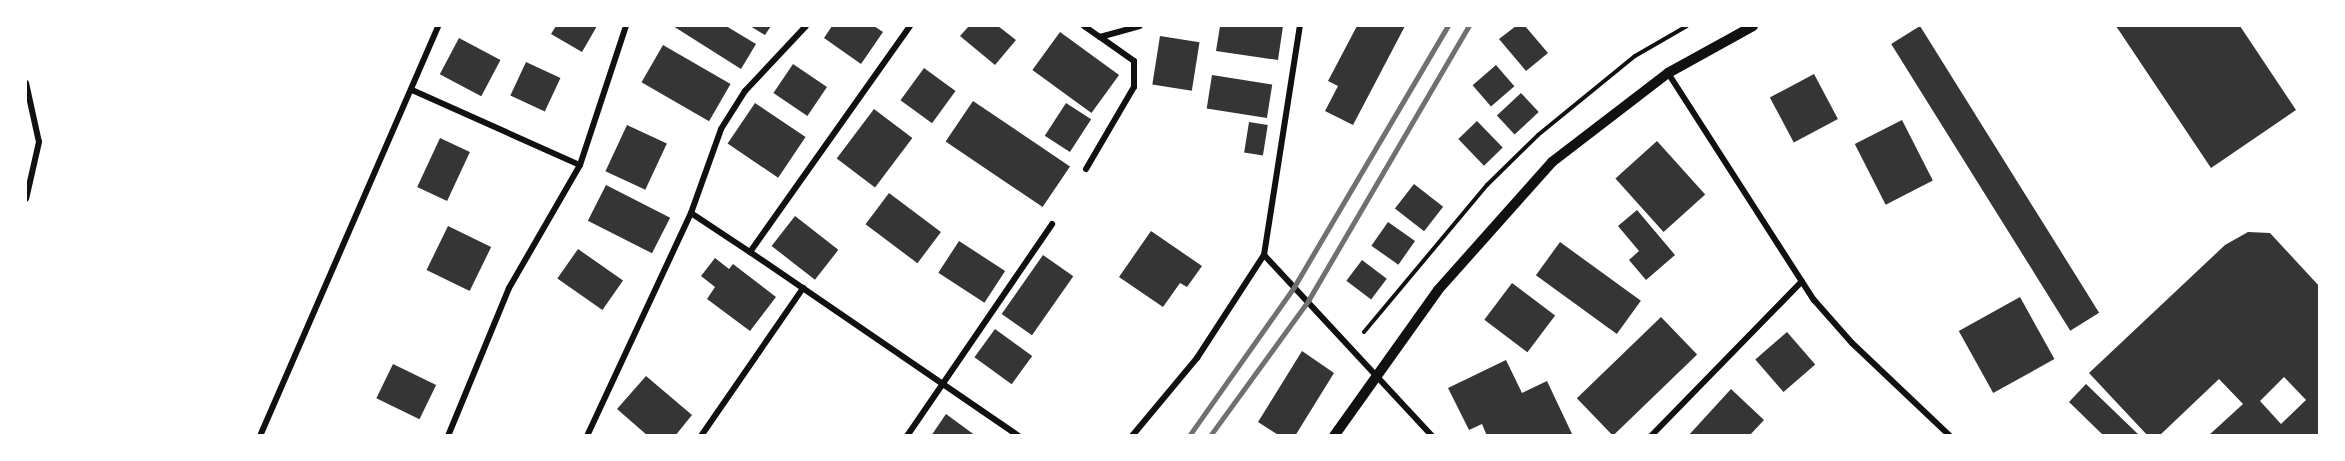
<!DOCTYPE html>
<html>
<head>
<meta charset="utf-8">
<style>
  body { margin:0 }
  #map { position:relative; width:2345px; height:461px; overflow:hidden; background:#fff; font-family:"Varela Round",sans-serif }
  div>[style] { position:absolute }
  .building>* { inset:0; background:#353535; transform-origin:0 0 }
  .path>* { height:4px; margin:-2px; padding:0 2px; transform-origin:2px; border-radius:2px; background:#111 }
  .minor>* { height:6px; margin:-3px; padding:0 3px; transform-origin:3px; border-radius:3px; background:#111 }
  .tertiary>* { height:10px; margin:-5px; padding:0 5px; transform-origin:5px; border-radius:5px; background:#111 }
  .rail>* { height:4.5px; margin:-2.25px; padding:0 2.25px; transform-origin:2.25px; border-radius:2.25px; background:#707070 }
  span { translate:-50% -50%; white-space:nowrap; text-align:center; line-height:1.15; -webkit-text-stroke:5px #fff; paint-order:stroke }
  .frame { position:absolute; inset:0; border:27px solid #fff; pointer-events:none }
</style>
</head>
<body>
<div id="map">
  <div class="building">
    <i style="clip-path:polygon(556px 26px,597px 26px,582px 52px,551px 34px)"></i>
    <i style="clip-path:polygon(673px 26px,726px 26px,756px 44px,741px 69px)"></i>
    <i style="clip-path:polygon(750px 26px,771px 26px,765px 35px)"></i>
    <i style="clip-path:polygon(832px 26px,874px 26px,883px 32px,861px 64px,824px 38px)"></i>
    <i style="clip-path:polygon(969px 26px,998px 26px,1016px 40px,995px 65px,960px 36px)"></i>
    <i style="clip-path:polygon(1220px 26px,1283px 26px,1278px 60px,1216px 51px)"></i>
    <i style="clip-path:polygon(1357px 26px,1405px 26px,1353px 125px,1325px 111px,1338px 86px,1328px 81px)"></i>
    <i style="clip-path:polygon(1516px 26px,1525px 26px,1548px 53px,1526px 71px,1499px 39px)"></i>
    <i style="left:1920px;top:26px;width:338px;height:34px;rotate:58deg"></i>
    <i style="clip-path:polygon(2116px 26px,2240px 26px,2296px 110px,2211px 168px)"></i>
    <i style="left:1060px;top:32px;width:73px;height:47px;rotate:36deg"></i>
    <i style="left:1160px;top:36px;width:40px;height:49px;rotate:9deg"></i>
    <i style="left:459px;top:38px;width:47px;height:41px;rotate:28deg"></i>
    <i style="left:663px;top:45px;width:78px;height:43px;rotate:30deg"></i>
    <i style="left:526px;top:62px;width:38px;height:37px;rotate:25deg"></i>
    <i style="left:793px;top:64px;width:41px;height:35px;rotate:34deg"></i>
    <i style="left:1496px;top:65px;width:28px;height:31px;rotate:49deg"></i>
    <i style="left:924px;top:68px;width:39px;height:40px;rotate:36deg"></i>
    <i style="left:1814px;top:74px;width:51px;height:50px;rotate:62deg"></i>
    <i style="left:1212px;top:75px;width:61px;height:34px;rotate:9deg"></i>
    <i style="left:1521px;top:93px;width:26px;height:33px;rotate:47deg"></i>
    <i style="left:973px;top:101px;width:117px;height:49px;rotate:34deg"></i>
    <i style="left:755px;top:103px;width:61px;height:49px;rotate:34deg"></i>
    <i style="left:1066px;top:103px;width:30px;height:39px;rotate:33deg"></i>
    <i style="left:874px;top:109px;width:48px;height:62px;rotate:37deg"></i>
    <i style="left:1902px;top:120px;width:68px;height:53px;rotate:63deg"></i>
    <i style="left:1477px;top:121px;width:37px;height:26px;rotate:46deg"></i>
    <i style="left:1249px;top:122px;width:19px;height:31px;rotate:9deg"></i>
    <i style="left:627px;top:125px;width:44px;height:51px;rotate:25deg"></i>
    <i style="left:440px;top:138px;width:33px;height:54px;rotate:25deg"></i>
    <i style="left:1657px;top:141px;width:72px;height:56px;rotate:48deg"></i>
    <i style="left:1414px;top:184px;width:37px;height:31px;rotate:38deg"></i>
    <i style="left:606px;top:185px;width:72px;height:40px;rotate:27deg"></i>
    <i style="left:889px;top:193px;width:65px;height:39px;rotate:37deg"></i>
    <i style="clip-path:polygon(1637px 210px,1675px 255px,1646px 280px,1629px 260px,1639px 251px,1618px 226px)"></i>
    <i style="left:795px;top:216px;width:55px;height:38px;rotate:38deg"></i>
    <i style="left:1388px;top:222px;width:33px;height:29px;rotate:35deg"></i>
    <i style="left:448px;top:226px;width:48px;height:49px;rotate:26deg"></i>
    <i style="clip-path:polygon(1151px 231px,1202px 266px,1187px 287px,1180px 283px,1163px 307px,1119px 277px)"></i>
    <i style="clip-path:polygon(evenodd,2248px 232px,2270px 233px,2320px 287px,2320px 436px,2208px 436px,2243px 404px,2219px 379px,2159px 436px,2148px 436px,2089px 373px,2225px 245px,2248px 232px,2284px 377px,2306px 400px,2281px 424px,2260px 401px,2284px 377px)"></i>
    <i style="left:959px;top:241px;width:55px;height:38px;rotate:33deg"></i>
    <i style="left:1560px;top:242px;width:100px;height:41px;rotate:36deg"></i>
    <i style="left:578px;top:249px;width:55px;height:36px;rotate:35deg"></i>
    <i style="left:1043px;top:255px;width:37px;height:72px;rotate:35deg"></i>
    <i style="clip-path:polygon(715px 258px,729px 269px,733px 264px,776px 297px,750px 331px,707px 299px,715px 287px,701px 276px)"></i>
    <i style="left:1362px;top:260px;width:31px;height:26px;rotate:37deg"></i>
    <i style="left:1512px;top:283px;width:54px;height:46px;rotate:37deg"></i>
    <i style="left:2020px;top:297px;width:71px;height:70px;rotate:61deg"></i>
    <i style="left:1661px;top:317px;width:52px;height:117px;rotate:46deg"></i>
    <i style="left:995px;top:329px;width:46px;height:35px;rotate:36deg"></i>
    <i style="left:1787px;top:332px;width:43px;height:42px;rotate:49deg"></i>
    <i style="clip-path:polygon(1302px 351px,1334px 373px,1295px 436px,1280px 436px,1258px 422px)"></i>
    <i style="clip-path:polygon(1506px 360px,1522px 393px,1547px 381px,1573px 436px,1487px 436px,1482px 424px,1469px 430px,1448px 388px)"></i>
    <i style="left:393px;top:364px;width:48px;height:38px;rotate:26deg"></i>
    <i style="clip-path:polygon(646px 376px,692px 415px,675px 436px,648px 436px,617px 409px)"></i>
    <i style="clip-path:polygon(2086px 384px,2140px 436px,2104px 436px,2069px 402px)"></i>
    <i style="clip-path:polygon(1731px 389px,1764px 420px,1749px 436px,1688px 436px)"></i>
    <i style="clip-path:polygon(946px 414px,976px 436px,931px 436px)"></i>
  </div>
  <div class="path">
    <i style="left:1364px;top:332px;width:192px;rotate:-50.1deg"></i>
    <i style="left:1487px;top:185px;width:71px;rotate:-44.4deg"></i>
    <i style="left:1538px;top:135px;width:125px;rotate:-39.2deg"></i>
    <i style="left:1635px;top:56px;width:60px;rotate:-30deg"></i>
  </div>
  <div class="minor">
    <i style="left:1084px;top:26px;width:19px;rotate:35deg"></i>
    <i style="left:1100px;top:37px;width:41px;rotate:-15.4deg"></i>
    <i style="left:1668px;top:73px;width:270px;rotate:57.3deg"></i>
    <i style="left:1814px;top:300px;width:57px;rotate:48.5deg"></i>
    <i style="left:1852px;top:343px;width:135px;rotate:43.5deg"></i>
    <i style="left:26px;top:83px;width:60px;rotate:77.6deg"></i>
    <i style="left:39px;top:142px;width:58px;rotate:102.8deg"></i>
    <i style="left:412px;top:90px;width:184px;rotate:24.1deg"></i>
    <i style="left:1086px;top:169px;width:95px;rotate:-59.7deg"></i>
    <i style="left:1134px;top:87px;width:26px;rotate:-90deg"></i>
    <i style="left:1134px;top:61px;width:42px;rotate:-144.8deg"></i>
    <i style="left:691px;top:213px;width:71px;rotate:33.5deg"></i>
    <i style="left:750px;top:252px;width:277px;rotate:-54.7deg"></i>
    <i style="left:750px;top:252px;width:326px;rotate:34.4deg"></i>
    <i style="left:1264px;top:255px;width:247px;rotate:47.1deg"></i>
    <i style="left:260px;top:436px;width:447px;rotate:-66.5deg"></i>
    <i style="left:448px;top:436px;width:160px;rotate:-67.6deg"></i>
    <i style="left:509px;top:288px;width:142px;rotate:-60deg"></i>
    <i style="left:580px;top:165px;width:146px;rotate:-71.7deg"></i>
    <i style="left:587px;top:436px;width:246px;rotate:-65deg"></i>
    <i style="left:691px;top:213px;width:89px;rotate:-70.3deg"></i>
    <i style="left:721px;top:129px;width:45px;rotate:-57.7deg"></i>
    <i style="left:745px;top:91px;width:89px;rotate:-46.8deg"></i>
    <i style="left:701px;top:436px;width:180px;rotate:-55.4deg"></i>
    <i style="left:907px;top:436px;width:257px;rotate:-55.6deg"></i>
    <i style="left:1132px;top:436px;width:102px;rotate:-50.2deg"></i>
    <i style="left:1197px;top:358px;width:123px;rotate:-57deg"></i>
    <i style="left:1264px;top:255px;width:232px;rotate:-81.1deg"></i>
    <i style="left:1651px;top:436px;width:216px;rotate:-45.7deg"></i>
  </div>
  <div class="tertiary">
    <i style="left:1334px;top:436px;width:179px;rotate:-54.5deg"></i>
    <i style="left:1438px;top:290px;width:171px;rotate:-48.3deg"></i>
    <i style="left:1552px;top:162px;width:146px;rotate:-37.5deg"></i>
    <i style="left:1668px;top:73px;width:97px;rotate:-28.9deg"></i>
  </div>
  <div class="rail">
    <i style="left:1189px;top:436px;width:182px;rotate:-54.8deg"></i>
    <i style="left:1294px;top:287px;width:303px;rotate:-59.5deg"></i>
    <i style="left:1210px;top:436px;width:167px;rotate:-54deg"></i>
    <i style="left:1308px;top:301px;width:319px;rotate:-59.7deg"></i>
  </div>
  <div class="frame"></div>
</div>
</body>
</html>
